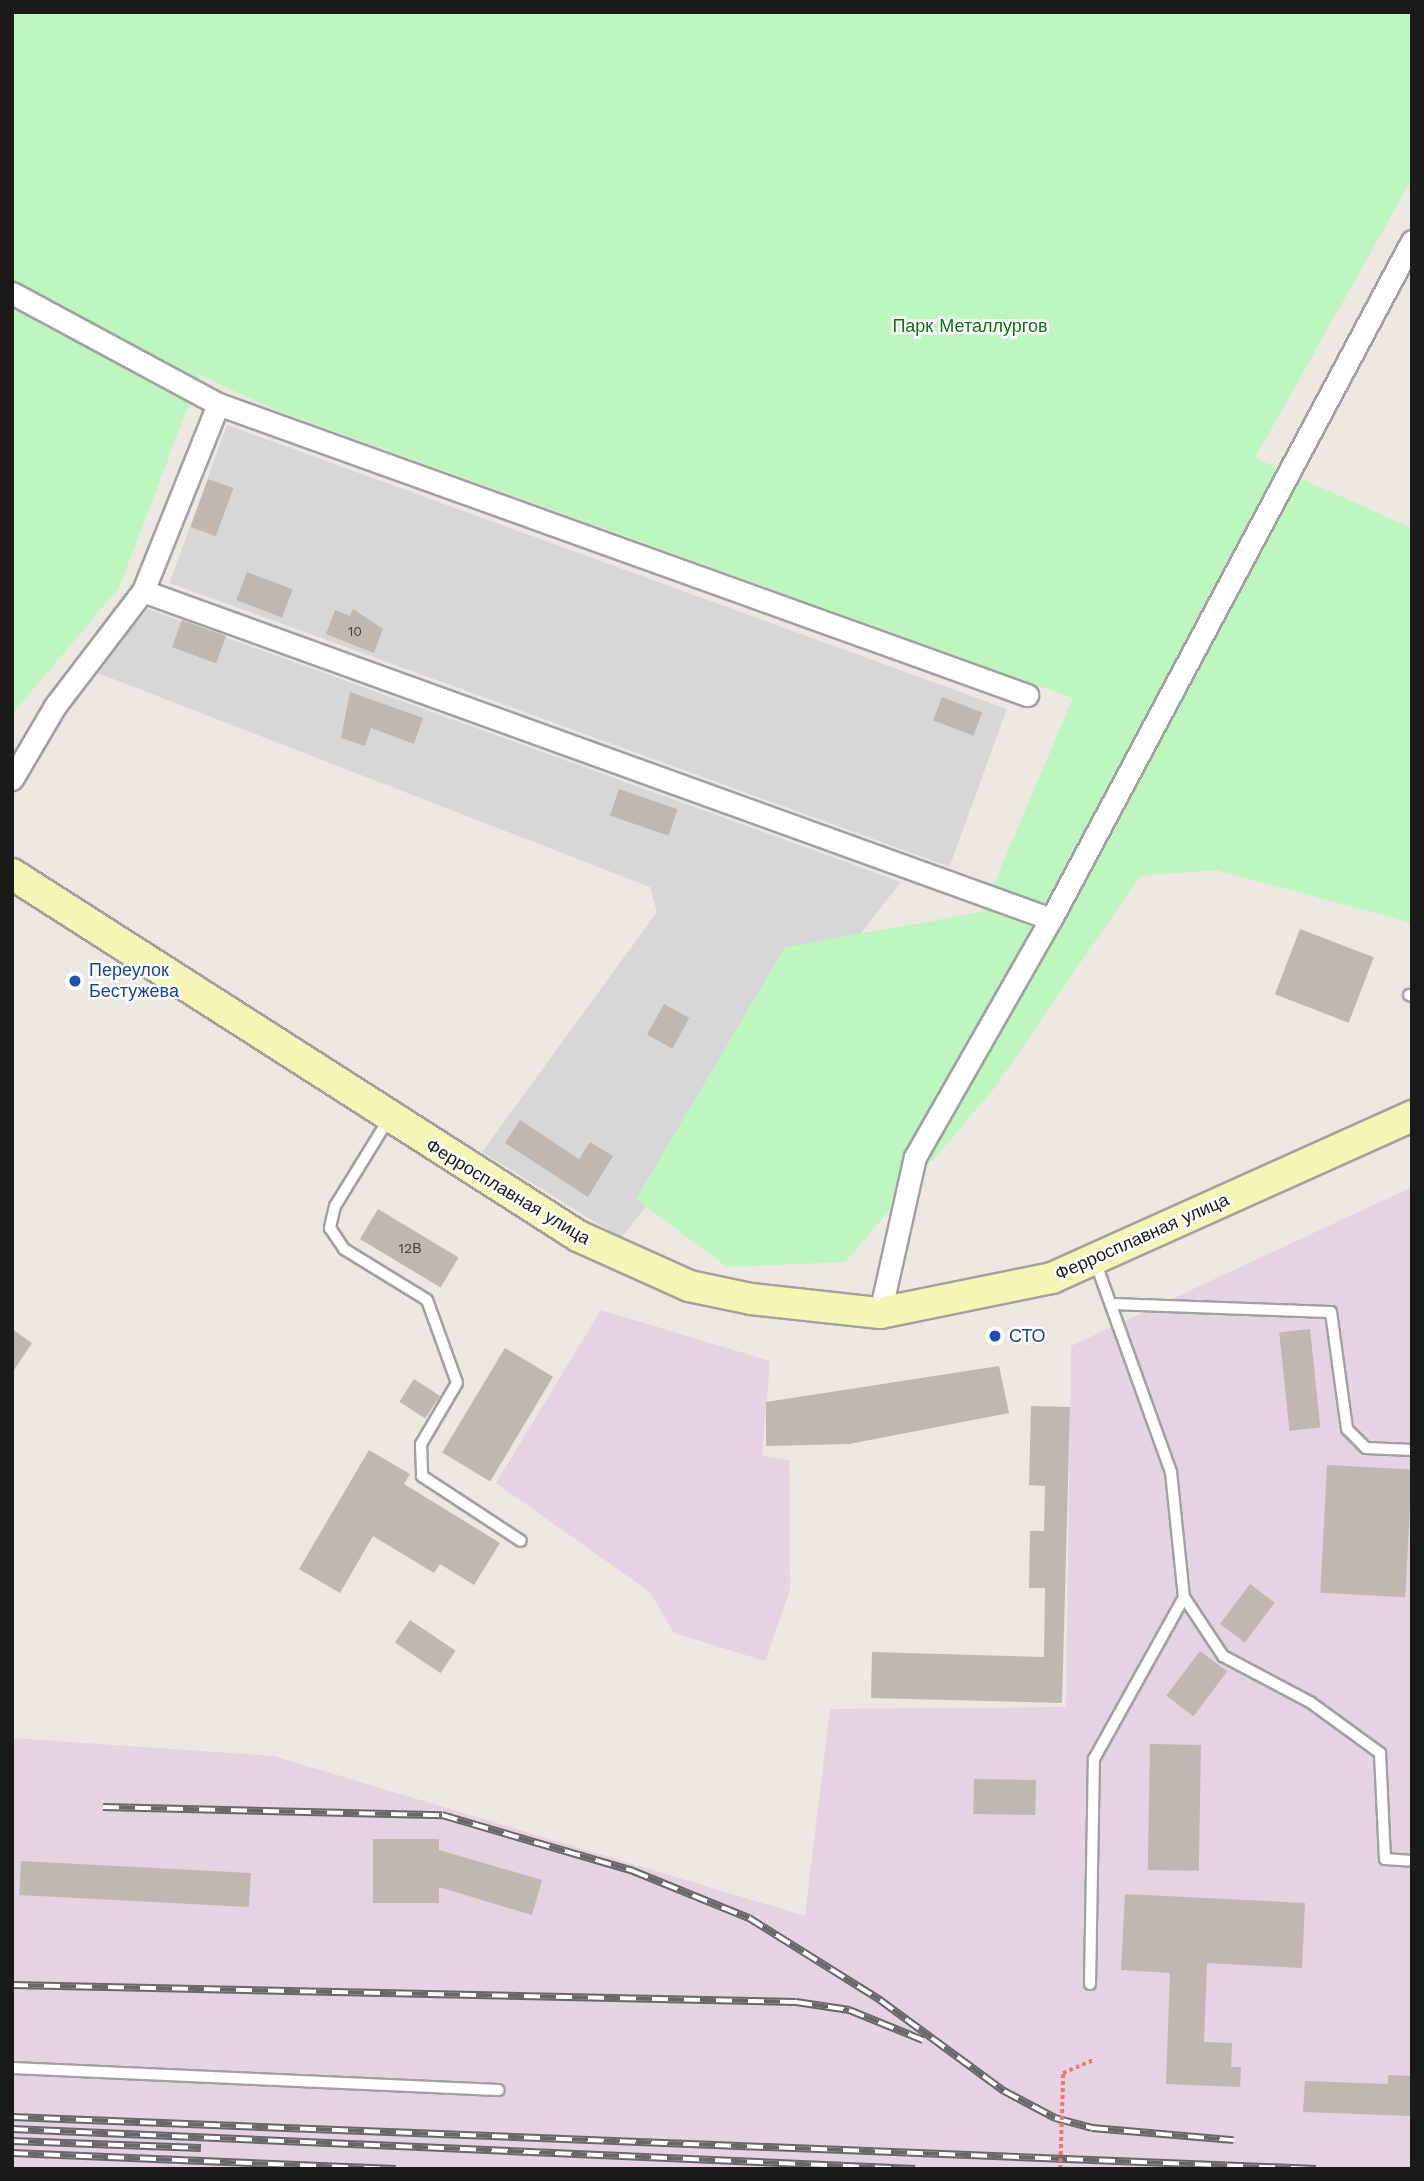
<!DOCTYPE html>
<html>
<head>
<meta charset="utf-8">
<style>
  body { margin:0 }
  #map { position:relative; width:1424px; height:2181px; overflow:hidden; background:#ece7e0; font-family:"Work Sans",sans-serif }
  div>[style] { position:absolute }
  .residential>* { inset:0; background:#d8d7d7; transform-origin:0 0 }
  .industrial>* { inset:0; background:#e5d2e2 }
  .park>* { inset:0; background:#bdf6bf }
  .building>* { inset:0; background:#c0b7b0; transform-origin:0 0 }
  .path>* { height:3.5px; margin-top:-1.75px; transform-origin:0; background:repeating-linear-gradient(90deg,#f2736b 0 3.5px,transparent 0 7px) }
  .roads { filter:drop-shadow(2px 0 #a1a1a1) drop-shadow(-2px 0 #a1a1a1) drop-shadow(0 2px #a1a1a1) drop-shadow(0 -2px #a1a1a1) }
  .lane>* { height:10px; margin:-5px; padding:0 5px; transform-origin:5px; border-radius:5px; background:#fff }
  .street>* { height:21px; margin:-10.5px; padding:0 10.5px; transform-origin:10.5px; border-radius:10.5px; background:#fff }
  .secondary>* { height:30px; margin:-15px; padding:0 15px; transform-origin:15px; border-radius:15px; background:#f5f5b4 }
  .rail>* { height:8px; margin-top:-4px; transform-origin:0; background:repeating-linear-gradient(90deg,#fff 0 16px,#686868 0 32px); box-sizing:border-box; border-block:2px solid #686868 }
  .path-bridge>* { height:3.5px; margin-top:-1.75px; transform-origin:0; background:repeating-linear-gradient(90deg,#f2736b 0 3.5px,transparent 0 7px) }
  .dots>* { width:19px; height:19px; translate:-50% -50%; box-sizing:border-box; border:4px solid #fff; border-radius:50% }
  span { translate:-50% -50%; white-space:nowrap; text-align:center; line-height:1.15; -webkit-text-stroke:5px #fff; paint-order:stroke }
  .number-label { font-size:14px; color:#444140 }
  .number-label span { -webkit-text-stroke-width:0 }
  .park-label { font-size:18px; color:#107114 }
  .transit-label { font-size:18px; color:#164399 }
  .left { translate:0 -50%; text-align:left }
  .street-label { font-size:18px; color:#1a1a1a }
  .frame { position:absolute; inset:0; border:14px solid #1a1a1a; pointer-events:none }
</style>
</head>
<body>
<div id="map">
  <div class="residential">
    <i style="left:227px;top:425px;width:830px;height:168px;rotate:20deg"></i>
    <i style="clip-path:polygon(148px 609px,901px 882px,621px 1238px,482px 1152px,657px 912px,650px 887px,95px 672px)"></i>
  </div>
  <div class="industrial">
    <i style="clip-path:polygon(1412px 1187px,1412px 2169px,12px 2169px,12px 1738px,274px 1756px,805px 1916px,830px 1709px,1066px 1707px,1071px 1346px)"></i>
    <i style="clip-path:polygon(601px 1310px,770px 1361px,762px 1456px,789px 1460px,790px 1590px,765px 1661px,674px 1633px,650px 1592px,496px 1483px)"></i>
  </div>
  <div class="park">
    <i style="clip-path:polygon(12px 12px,1412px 12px,1412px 179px,1255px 458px,1412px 528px,1412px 923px,1216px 870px,1140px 876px,993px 1090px,845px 1262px,727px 1267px,636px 1199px,785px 947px,982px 912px,1073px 698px,276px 410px,200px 375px,119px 588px,12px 714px)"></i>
  </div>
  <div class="building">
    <i style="left:208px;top:479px;width:27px;height:51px;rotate:20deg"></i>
    <i style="left:247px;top:572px;width:49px;height:30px;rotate:21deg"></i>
    <i style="clip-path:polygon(353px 609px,383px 629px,374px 653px,326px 634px,335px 610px,350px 616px)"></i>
    <i style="left:182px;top:620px;width:47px;height:29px;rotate:20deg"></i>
    <i style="clip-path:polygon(350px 692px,423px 718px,414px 744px,371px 728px,365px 746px,341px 738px)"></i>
    <i style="left:942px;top:697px;width:43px;height:25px;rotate:21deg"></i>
    <i style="left:619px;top:789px;width:62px;height:28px;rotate:19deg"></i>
    <i style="left:1300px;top:929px;width:79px;height:70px;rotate:21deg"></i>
    <i style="left:664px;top:1004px;width:29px;height:35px;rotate:29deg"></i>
    <i style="clip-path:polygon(520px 1120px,579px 1159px,590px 1142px,613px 1156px,588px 1197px,505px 1143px)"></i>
    <i style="left:378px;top:1209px;width:94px;height:35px;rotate:31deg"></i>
    <i style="clip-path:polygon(12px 1329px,32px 1343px,12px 1373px)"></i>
    <i style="left:1310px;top:1329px;width:99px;height:31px;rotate:84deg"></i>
    <i style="left:505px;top:1348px;width:56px;height:122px;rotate:31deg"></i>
    <i style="clip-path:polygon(999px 1366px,1009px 1413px,849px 1444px,766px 1446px,766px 1402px)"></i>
    <i style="left:414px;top:1379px;width:31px;height:27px;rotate:33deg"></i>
    <i style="clip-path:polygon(1031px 1406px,1070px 1407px,1062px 1703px,871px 1698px,872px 1652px,1044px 1657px,1045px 1588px,1029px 1588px,1030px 1531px,1044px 1531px,1045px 1486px,1029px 1485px)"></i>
    <i style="clip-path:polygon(369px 1450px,410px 1474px,404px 1484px,500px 1543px,474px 1585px,440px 1564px,434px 1573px,373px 1536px,340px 1593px,299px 1569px)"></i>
    <i style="left:1327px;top:1465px;width:85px;height:128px;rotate:3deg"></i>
    <i style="left:1250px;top:1584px;width:31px;height:50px;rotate:37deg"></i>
    <i style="left:410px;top:1620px;width:55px;height:27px;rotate:34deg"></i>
    <i style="left:1200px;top:1651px;width:34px;height:56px;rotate:37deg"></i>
    <i style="left:1150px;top:1744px;width:51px;height:126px;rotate:1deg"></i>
    <i style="left:974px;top:1779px;width:62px;height:35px;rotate:1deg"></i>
    <i style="clip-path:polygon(373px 1839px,439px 1839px,439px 1850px,542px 1880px,532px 1915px,439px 1887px,439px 1903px,373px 1903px)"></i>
    <i style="left:21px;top:1861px;width:230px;height:34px;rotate:3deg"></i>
    <i style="clip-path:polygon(1125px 1894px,1305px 1903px,1302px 1968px,1207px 1963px,1204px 2042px,1232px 2043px,1231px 2067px,1241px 2067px,1240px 2087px,1166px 2084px,1170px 1973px,1121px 1970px)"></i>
    <i style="clip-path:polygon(1388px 2075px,1412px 2076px,1412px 2116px,1303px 2112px,1305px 2081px,1388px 2084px)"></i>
  </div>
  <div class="path">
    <i style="left:1063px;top:2073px;width:34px;rotate:-23deg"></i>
  </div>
  <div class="roads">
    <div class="lane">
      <i style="left:1409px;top:995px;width:3px;rotate:18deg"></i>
      <i style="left:388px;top:1120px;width:101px;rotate:121.6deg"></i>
      <i style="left:335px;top:1206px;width:23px;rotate:103deg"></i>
      <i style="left:330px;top:1228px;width:25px;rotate:56deg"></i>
      <i style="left:344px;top:1249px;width:97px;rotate:31.6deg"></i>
      <i style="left:427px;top:1300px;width:88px;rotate:70.1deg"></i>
      <i style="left:457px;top:1383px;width:71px;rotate:120.5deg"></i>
      <i style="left:421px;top:1444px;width:32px;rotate:88deg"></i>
      <i style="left:422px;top:1476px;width:118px;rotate:33.3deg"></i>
      <i style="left:1095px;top:1261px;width:224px;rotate:70.2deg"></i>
      <i style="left:1171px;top:1472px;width:126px;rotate:84.1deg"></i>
      <i style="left:1184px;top:1597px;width:71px;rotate:56.5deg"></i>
      <i style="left:1223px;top:1656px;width:98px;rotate:27.9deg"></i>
      <i style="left:1310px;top:1702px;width:87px;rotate:36.1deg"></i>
      <i style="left:1380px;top:1753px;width:106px;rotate:87.3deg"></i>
      <i style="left:1385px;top:1859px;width:27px;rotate:4deg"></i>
      <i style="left:1111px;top:1304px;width:220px;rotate:2.1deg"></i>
      <i style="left:1331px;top:1312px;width:118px;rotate:82.2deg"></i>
      <i style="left:1347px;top:1429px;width:27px;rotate:45deg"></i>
      <i style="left:1366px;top:1448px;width:46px;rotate:2.5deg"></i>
      <i style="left:1090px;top:1984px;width:225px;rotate:-89deg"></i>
      <i style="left:1094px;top:1759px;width:185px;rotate:-60.9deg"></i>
      <i style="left:12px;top:2068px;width:487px;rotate:2.6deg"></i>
    </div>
    <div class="street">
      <i style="left:12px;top:293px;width:234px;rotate:28.3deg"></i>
      <i style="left:218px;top:404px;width:860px;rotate:19.78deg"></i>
      <i style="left:143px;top:591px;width:965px;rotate:19.86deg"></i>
      <i style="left:12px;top:779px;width:85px;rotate:-59.5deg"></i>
      <i style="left:55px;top:706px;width:145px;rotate:-52.6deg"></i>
      <i style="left:143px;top:591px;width:201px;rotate:-68.1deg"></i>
      <i style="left:880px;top:1313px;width:160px;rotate:-77.4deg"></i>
      <i style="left:915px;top:1157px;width:274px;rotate:-60.3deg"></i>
      <i style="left:1051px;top:919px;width:768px;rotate:-61.97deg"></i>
    </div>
    <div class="secondary">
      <i style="left:12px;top:874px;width:672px;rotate:32.6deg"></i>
      <i style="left:578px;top:1236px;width:122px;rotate:24.2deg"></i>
      <i style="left:689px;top:1286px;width:63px;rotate:11.8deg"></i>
      <i style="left:751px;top:1299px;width:130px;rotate:6.2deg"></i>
      <i style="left:880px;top:1313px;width:176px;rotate:-11.5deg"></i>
      <i style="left:1052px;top:1278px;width:395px;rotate:-24.2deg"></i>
    </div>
  </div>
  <div class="rail">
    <i style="left:103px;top:1807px;width:339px;rotate:1.4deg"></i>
    <i style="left:442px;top:1815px;width:199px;rotate:16.3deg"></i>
    <i style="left:633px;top:1871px;width:125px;rotate:22.1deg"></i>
    <i style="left:749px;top:1918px;width:155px;rotate:32deg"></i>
    <i style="left:880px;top:2000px;width:154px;rotate:36.3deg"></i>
    <i style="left:1004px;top:2091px;width:58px;rotate:27.9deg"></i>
    <i style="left:1055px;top:2118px;width:38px;rotate:15deg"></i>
    <i style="left:1092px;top:2128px;width:142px;rotate:4.9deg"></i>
    <i style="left:12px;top:1985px;width:784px;rotate:1.24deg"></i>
    <i style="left:796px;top:2002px;width:54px;rotate:8.6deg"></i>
    <i style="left:849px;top:2010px;width:80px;rotate:22.1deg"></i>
    <i style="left:12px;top:2117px;width:1305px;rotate:2.28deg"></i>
    <i style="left:12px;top:2129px;width:904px;rotate:2.54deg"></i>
    <i style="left:12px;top:2141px;width:189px;rotate:2.1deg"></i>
    <i style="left:12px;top:2153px;width:384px;rotate:2.4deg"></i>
  </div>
  <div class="path-bridge">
    <i style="left:1060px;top:2169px;width:96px;rotate:-88.2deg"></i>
  </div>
  <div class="dots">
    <i style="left:75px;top:981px;background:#1a4fb4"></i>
    <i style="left:995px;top:1336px;background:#1a4fb4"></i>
  </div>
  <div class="number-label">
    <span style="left:355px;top:631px">10</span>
    <span style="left:410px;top:1248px">12В</span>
  </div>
  <div class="park-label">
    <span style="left:970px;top:326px">Парк Металлургов</span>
  </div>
  <div class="transit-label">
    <span class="left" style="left:89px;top:981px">Переулок<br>Бестужева</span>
    <span class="left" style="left:1009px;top:1336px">СТО</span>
  </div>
  <div class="street-label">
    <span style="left:508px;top:1192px;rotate:31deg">Ферросплавная улица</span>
    <span style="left:1142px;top:1237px;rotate:-24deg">Ферросплавная улица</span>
  </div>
  <div class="frame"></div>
</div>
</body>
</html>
